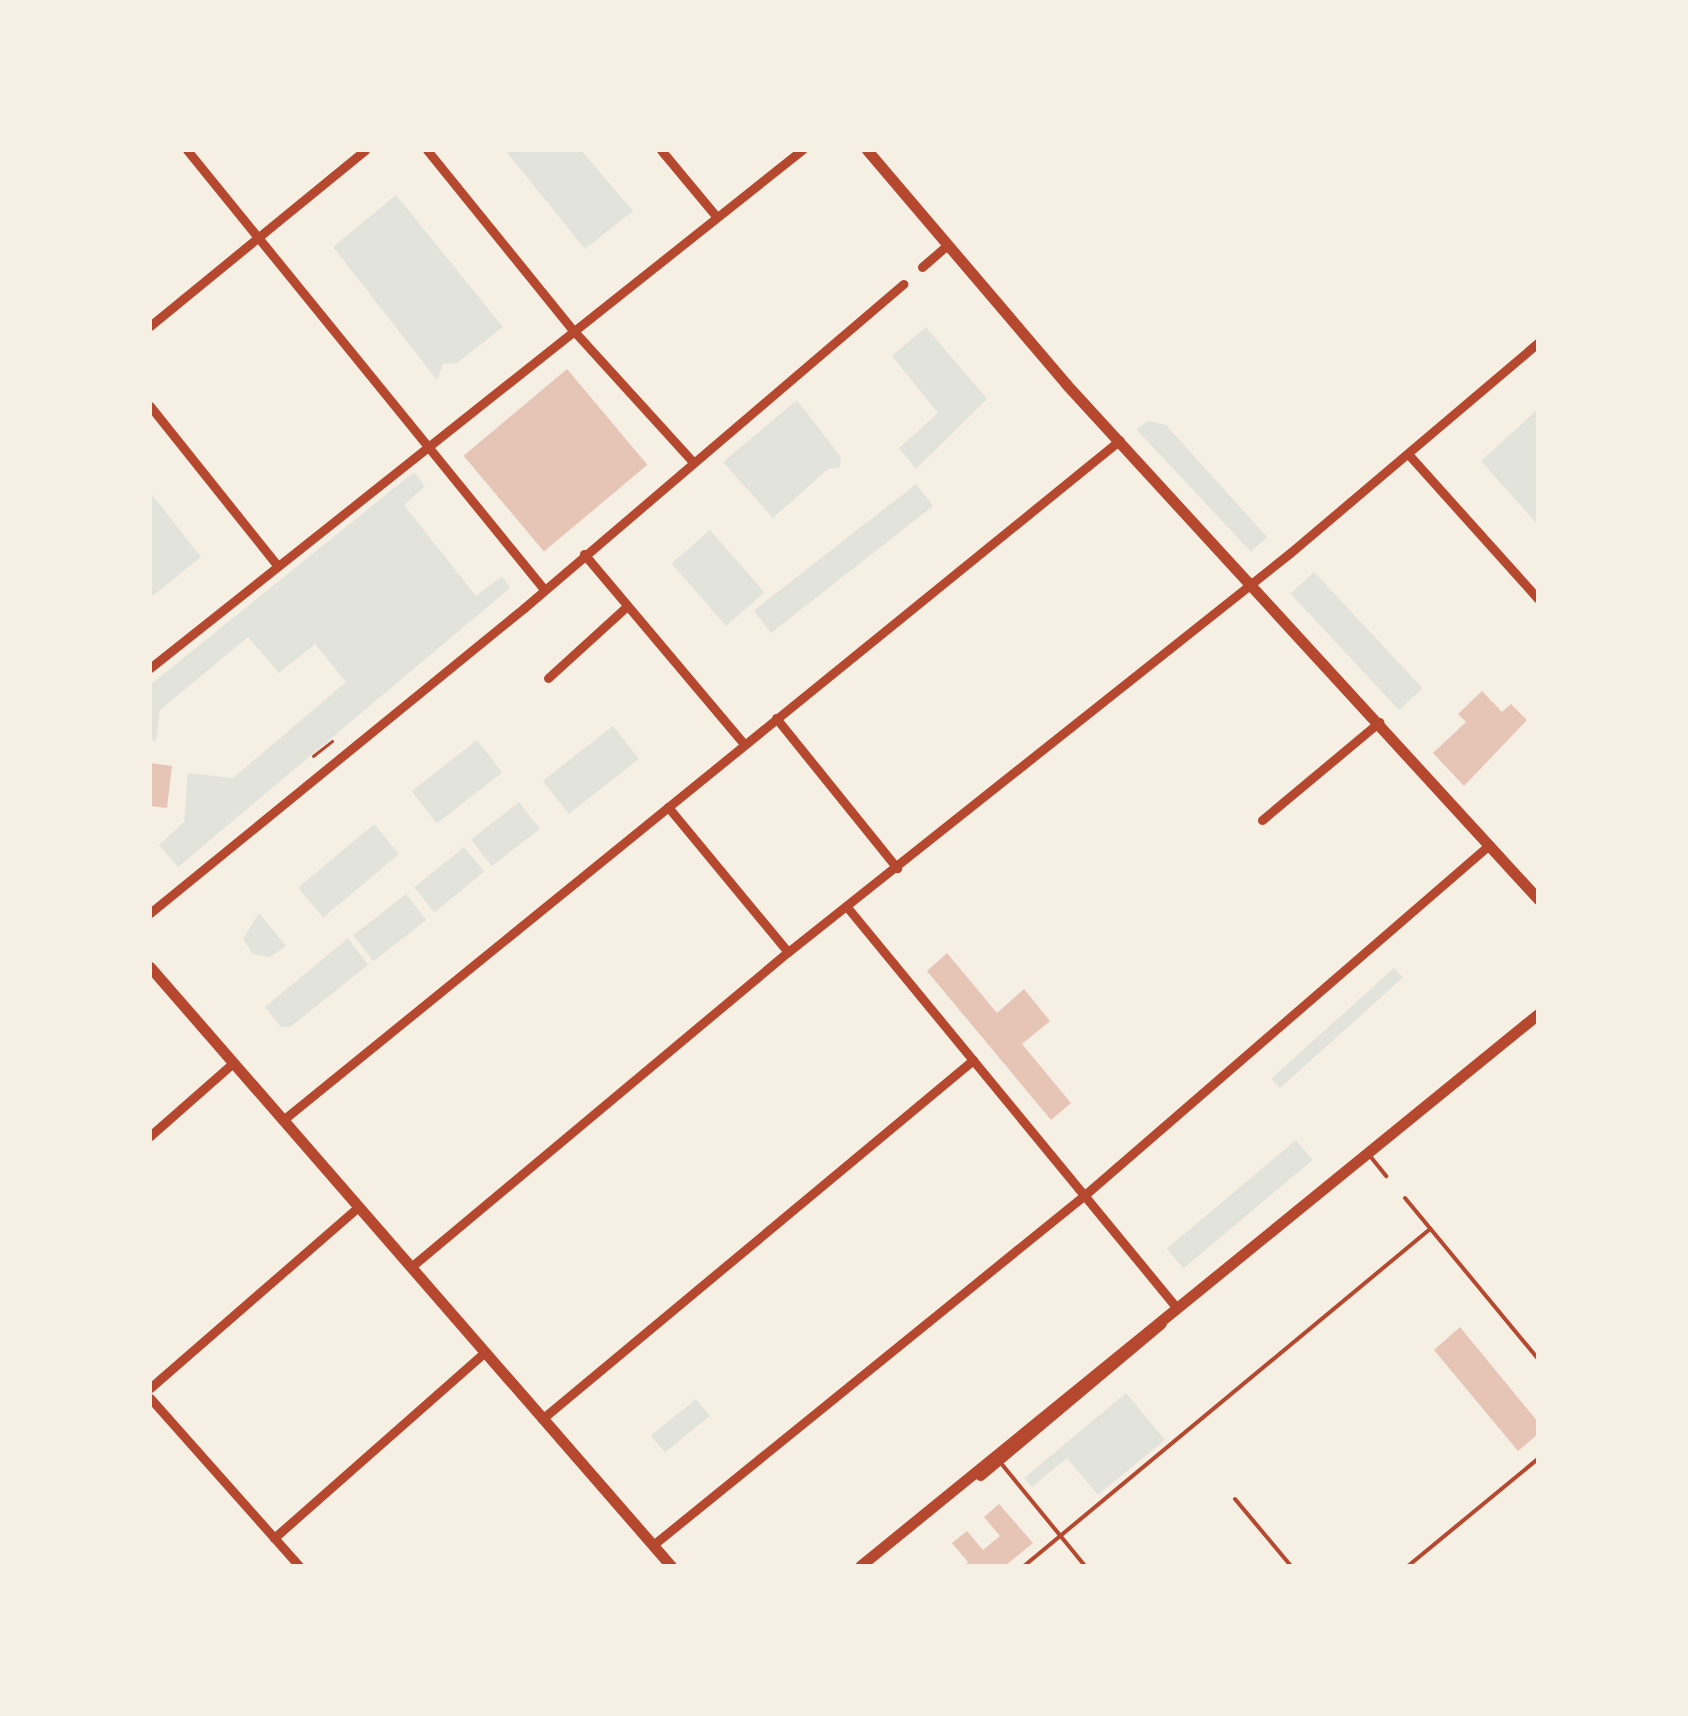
<!DOCTYPE html>
<html>
<head>
<meta charset="utf-8">
<style>
  body { margin:0 }
  #map { position:relative; width:1688px; height:1716px; overflow:hidden; background:#f6efe4; font-family:Barlow,sans-serif }
  div>[style] { position:absolute }
  .green>* { inset:0; background:#e2e4dc; transform-origin:0 0 }
  .building>* { inset:0; background:#e6c5b7; transform-origin:0 0 }
  .path>* { height:2.5px; margin:-1.25px; padding:0 1.25px; transform-origin:1.25px; border-radius:1.25px; background:#b5482f }
  .service>* { height:4px; margin:-2px; padding:0 2px; transform-origin:2px; border-radius:2px; background:#b5482f }
  .minor>* { height:9px; margin:-4.5px; padding:0 4.5px; transform-origin:4.5px; border-radius:4.5px; background:#b5482f }
  .tertiary>* { height:11px; margin:-5.5px; padding:0 5.5px; transform-origin:5.5px; border-radius:5.5px; background:#b5482f }
  span { translate:-50% -50%; white-space:nowrap; text-align:center; line-height:1.15; -webkit-text-stroke:8px #f6efe4; paint-order:stroke }
  .frame { position:absolute; inset:0; border:152px solid #f6efe4; pointer-events:none }
</style>
</head>
<body>
<div id="map">
  <div class="green">
    <i style="clip-path:polygon(505px 150px,581px 150px,633px 211px,585px 249px)"></i>
    <i style="clip-path:polygon(396px 195px,503px 327px,457px 363px,443px 364px,437px 380px,333px 247px)"></i>
    <i style="clip-path:polygon(926px 327px,987px 399px,916px 469px,899px 448px,938px 413px,892px 356px)"></i>
    <i style="clip-path:polygon(797px 400px,841px 457px,840px 467px,828px 469px,773px 518px,723px 462px)"></i>
    <i style="clip-path:polygon(1538px 409px,1538px 525px,1481px 461px)"></i>
    <i style="clip-path:polygon(1148px 421px,1166px 425px,1267px 537px,1251px 552px,1136px 429px)"></i>
    <i style="clip-path:polygon(414px 472px,425px 486px,404px 505px,476px 596px,502px 576px,510px 588px,178px 867px,159px 845px,184px 822px,188px 773px,233px 778px,346px 682px,315px 644px,279px 673px,248px 637px,160px 710px,156px 741px,150px 740px,150px 685px)"></i>
    <i style="left:916px;top:484px;width:28px;height:206px;rotate:52deg"></i>
    <i style="clip-path:polygon(150px 492px,201px 557px,150px 598px)"></i>
    <i style="left:710px;top:530px;width:83px;height:51px;rotate:49deg"></i>
    <i style="left:1314px;top:572px;width:159px;height:32px;rotate:47deg"></i>
    <i style="left:613px;top:726px;width:42px;height:89px;rotate:52deg"></i>
    <i style="left:477px;top:740px;width:41px;height:83px;rotate:52deg"></i>
    <i style="left:519px;top:802px;width:34px;height:61px;rotate:52deg"></i>
    <i style="left:374px;top:824px;width:39px;height:99px;rotate:50deg"></i>
    <i style="left:464px;top:847px;width:32px;height:64px;rotate:51deg"></i>
    <i style="left:406px;top:894px;width:33px;height:67px;rotate:52deg"></i>
    <i style="clip-path:polygon(259px 913px,286px 946px,270px 957px,253px 954px,243px 939px)"></i>
    <i style="clip-path:polygon(348px 938px,368px 965px,290px 1027px,281px 1027px,265px 1007px)"></i>
    <i style="left:1394px;top:968px;width:13px;height:165px;rotate:48deg"></i>
    <i style="left:1296px;top:1140px;width:26px;height:169px;rotate:50deg"></i>
    <i style="clip-path:polygon(1126px 1393px,1165px 1440px,1098px 1495px,1067px 1458px,1032px 1487px,1024px 1478px)"></i>
    <i style="left:696px;top:1399px;width:22px;height:58px;rotate:51deg"></i>
  </div>
  <div class="building">
    <i style="left:567px;top:369px;width:125px;height:135px;rotate:50deg"></i>
    <i style="clip-path:polygon(1482px 691px,1502px 712px,1511px 704px,1527px 720px,1464px 786px,1433px 753px,1466px 722px,1458px 714px)"></i>
    <i style="clip-path:polygon(150px 763px,172px 766px,167px 808px,150px 806px)"></i>
    <i style="clip-path:polygon(947px 953px,997px 1013px,1024px 989px,1050px 1021px,1022px 1044px,1071px 1103px,1051px 1120px,927px 971px)"></i>
    <i style="clip-path:polygon(1460px 1327px,1538px 1422px,1538px 1434px,1518px 1451px,1434px 1350px)"></i>
    <i style="clip-path:polygon(999px 1504px,1033px 1543px,1005px 1566px,964px 1566px,968px 1562px,952px 1543px,967px 1531px,983px 1550px,1000px 1536px,984px 1517px)"></i>
  </div>
  <div class="path">
    <i style="left:313px;top:756px;width:24px;rotate:-38deg"></i>
  </div>
  <div class="service">
    <i style="left:1370px;top:1156px;width:26px;rotate:51deg"></i>
    <i style="left:1405px;top:1198px;width:209px;rotate:50.4deg"></i>
    <i style="left:1000px;top:1462px;width:134px;rotate:50.7deg"></i>
    <i style="left:1235px;top:1499px;width:87px;rotate:50.1deg"></i>
    <i style="left:1024px;top:1566px;width:528px;rotate:-39.69deg"></i>
    <i style="left:1408px;top:1566px;width:168px;rotate:-39.5deg"></i>
  </div>
  <div class="minor">
    <i style="left:187px;top:150px;width:564px;rotate:50.9deg"></i>
    <i style="left:427px;top:150px;width:232px;rotate:51deg"></i>
    <i style="left:573px;top:330px;width:178px;rotate:47.7deg"></i>
    <i style="left:661px;top:150px;width:86px;rotate:50.2deg"></i>
    <i style="left:922px;top:267px;width:30px;rotate:-41deg"></i>
    <i style="left:150px;top:326px;width:278px;rotate:-39.3deg"></i>
    <i style="left:150px;top:406px;width:203px;rotate:51.4deg"></i>
    <i style="left:1409px;top:455px;width:193px;rotate:48.1deg"></i>
    <i style="left:584px;top:554px;width:248px;rotate:49.9deg"></i>
    <i style="left:150px;top:668px;width:833px;rotate:-38.47deg"></i>
    <i style="left:548px;top:678px;width:107px;rotate:-42.3deg"></i>
    <i style="left:776px;top:718px;width:193px;rotate:51.1deg"></i>
    <i style="left:668px;top:807px;width:188px;rotate:50.4deg"></i>
    <i style="left:1262px;top:820px;width:153px;rotate:-39.9deg"></i>
    <i style="left:847px;top:907px;width:518px;rotate:50.56deg"></i>
    <i style="left:150px;top:913px;width:483px;rotate:-39.2deg"></i>
    <i style="left:524px;top:608px;width:499px;rotate:-40.5deg"></i>
    <i style="left:283px;top:1120px;width:1078px;rotate:-39.09deg"></i>
    <i style="left:150px;top:1136px;width:111px;rotate:-41.3deg"></i>
    <i style="left:411px;top:1267px;width:491px;rotate:-39.9deg"></i>
    <i style="left:788px;top:952px;width:641px;rotate:-38.48deg"></i>
    <i style="left:1290px;top:553px;width:325px;rotate:-40.3deg"></i>
    <i style="left:150px;top:1388px;width:276px;rotate:-41deg"></i>
    <i style="left:150px;top:1398px;width:225px;rotate:48.4deg"></i>
    <i style="left:542px;top:1419px;width:561px;rotate:-39.79deg"></i>
    <i style="left:274px;top:1538px;width:281px;rotate:-41.4deg"></i>
    <i style="left:653px;top:1545px;width:559px;rotate:-39.04deg"></i>
    <i style="left:1087px;top:1193px;width:532px;rotate:-40.88deg"></i>
  </div>
  <div class="tertiary">
    <i style="left:867px;top:150px;width:307px;rotate:49.6deg"></i>
    <i style="left:1066px;top:384px;width:699px;rotate:47.49deg"></i>
    <i style="left:150px;top:967px;width:794px;rotate:48.98deg"></i>
    <i style="left:980px;top:1475px;width:236px;rotate:-40deg"></i>
    <i style="left:860px;top:1566px;width:874px;rotate:-39.15deg"></i>
  </div>
  <div class="frame"></div>
</div>
</body>
</html>
